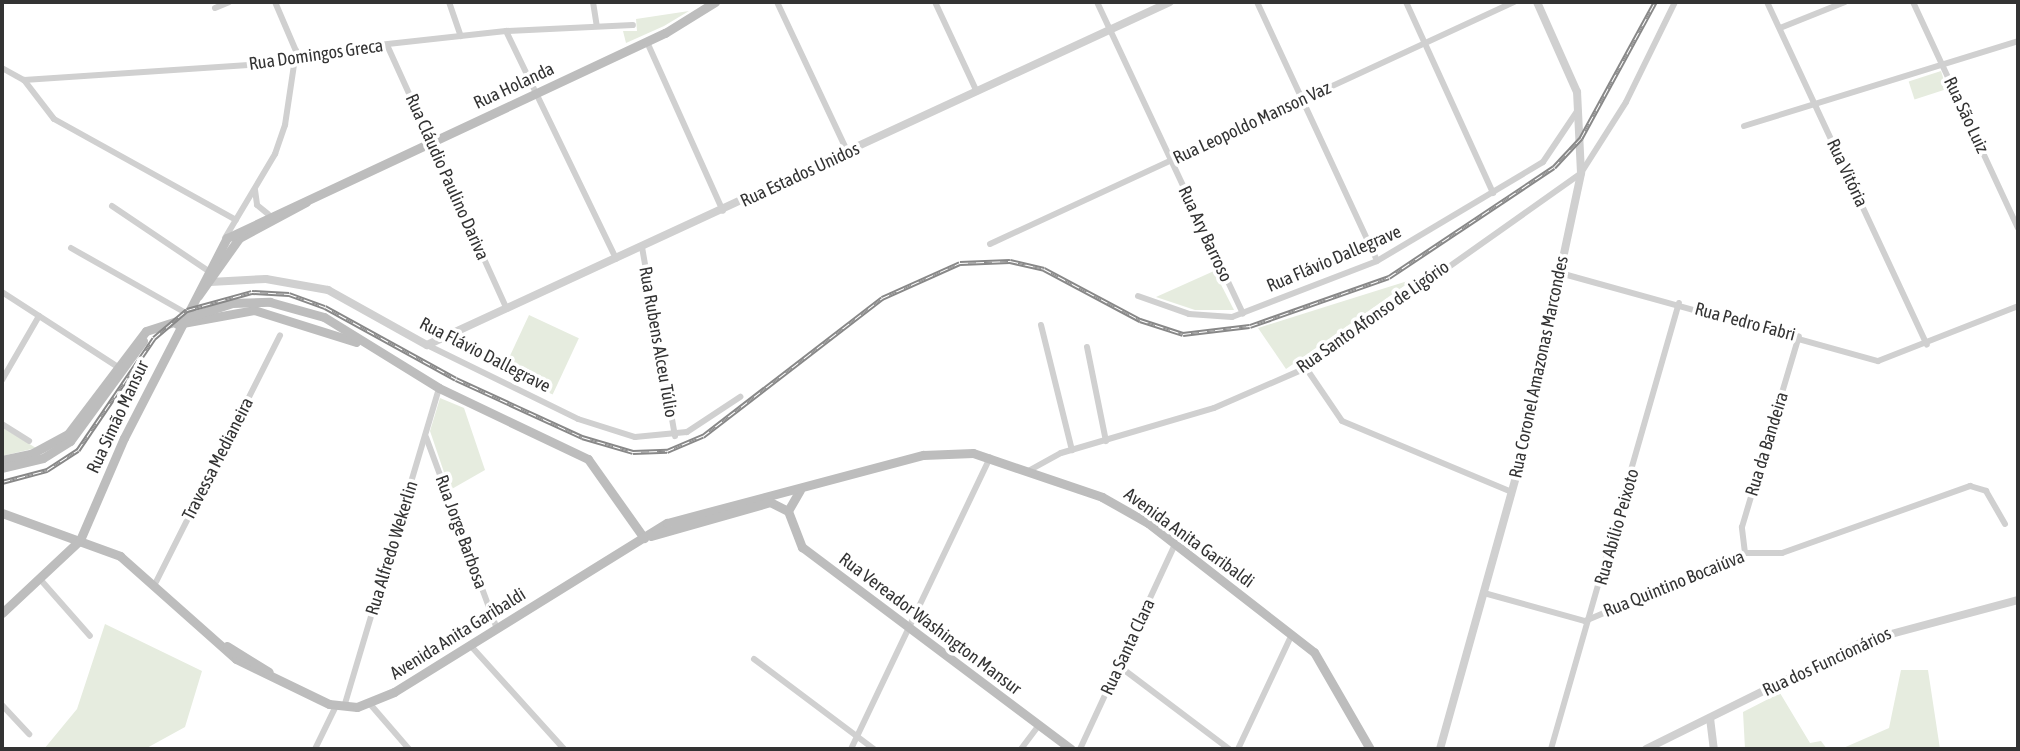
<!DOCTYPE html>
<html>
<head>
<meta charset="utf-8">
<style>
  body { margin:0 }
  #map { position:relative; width:2020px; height:751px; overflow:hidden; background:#fff; font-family:"Asap Condensed",sans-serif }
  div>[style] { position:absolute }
  .green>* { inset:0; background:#e6ecdf; transform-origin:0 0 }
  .minor>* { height:6px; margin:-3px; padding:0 3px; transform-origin:3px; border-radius:3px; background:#d0d0d0 }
  .tertiary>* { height:8px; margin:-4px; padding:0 4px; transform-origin:4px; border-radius:4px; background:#d0d0d0 }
  .secondary>* { height:9px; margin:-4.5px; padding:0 4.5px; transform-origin:4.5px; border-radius:4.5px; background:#bdbdbd }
  .rail>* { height:5px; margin-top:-2.5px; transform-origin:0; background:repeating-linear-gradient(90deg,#fff 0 8px,#888 0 16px); box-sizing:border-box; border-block:2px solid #888 }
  span { translate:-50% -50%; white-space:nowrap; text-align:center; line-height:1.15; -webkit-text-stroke:7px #fff; paint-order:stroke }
  .street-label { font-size:18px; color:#333 }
  .frame { position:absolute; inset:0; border:4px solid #333; pointer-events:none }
</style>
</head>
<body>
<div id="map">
  <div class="green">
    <i style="clip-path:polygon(689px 11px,664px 26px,626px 43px,623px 31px,637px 31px,636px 19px)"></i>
    <i style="left:1941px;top:71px;width:19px;height:34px;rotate:72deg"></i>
    <i style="clip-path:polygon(1214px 271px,1234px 310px,1195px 310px,1156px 297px)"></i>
    <i style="clip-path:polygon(1414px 279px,1286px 369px,1258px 328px,1331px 305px)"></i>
    <i style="left:529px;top:315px;width:55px;height:62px;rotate:25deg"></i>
    <i style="clip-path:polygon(440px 398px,464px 408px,485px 470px,450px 490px,430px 431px)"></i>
    <i style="clip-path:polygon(2px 427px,36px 448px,2px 456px)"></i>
    <i style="clip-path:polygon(105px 624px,202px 671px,185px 727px,145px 749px,44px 749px,77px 709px)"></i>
    <i style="clip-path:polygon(1901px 670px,1928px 670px,1940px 749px,1841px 749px,1889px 728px)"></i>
    <i style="clip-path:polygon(1780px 693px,1810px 743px,1821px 741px,1827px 749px,1745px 749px,1743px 712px)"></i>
  </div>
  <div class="minor">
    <i style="left:449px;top:2px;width:36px;rotate:71deg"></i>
    <i style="left:593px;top:2px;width:24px;rotate:81deg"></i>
    <i style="left:777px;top:2px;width:167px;rotate:64.8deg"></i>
    <i style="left:935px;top:2px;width:99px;rotate:65deg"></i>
    <i style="left:1097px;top:2px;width:344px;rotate:64.9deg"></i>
    <i style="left:1257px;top:2px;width:285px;rotate:65.1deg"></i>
    <i style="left:1406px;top:2px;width:210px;rotate:65.5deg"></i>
    <i style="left:1767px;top:2px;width:378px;rotate:65deg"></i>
    <i style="left:1913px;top:2px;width:249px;rotate:65.1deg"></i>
    <i style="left:215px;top:8px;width:15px;rotate:-23deg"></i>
    <i style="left:1780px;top:28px;width:70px;rotate:-21.8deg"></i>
    <i style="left:506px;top:31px;width:253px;rotate:64.2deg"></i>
    <i style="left:647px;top:42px;width:185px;rotate:65.8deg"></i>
    <i style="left:387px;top:45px;width:290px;rotate:65.6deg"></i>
    <i style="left:2px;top:68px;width:25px;rotate:29deg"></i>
    <i style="left:24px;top:80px;width:260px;rotate:-3.8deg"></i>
    <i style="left:283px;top:63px;width:25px;rotate:-23deg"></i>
    <i style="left:306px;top:53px;width:201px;rotate:-6.3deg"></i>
    <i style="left:506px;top:31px;width:127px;rotate:-2.7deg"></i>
    <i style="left:24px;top:80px;width:49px;rotate:52.4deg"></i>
    <i style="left:54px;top:119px;width:208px;rotate:29deg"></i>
    <i style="left:1744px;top:126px;width:287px;rotate:-17.2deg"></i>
    <i style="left:255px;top:190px;width:15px;rotate:82deg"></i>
    <i style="left:257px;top:205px;width:14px;rotate:39deg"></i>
    <i style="left:112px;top:206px;width:115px;rotate:34deg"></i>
    <i style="left:225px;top:238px;width:98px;rotate:-59.2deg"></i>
    <i style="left:275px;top:154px;width:31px;rotate:-71deg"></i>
    <i style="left:285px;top:125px;width:75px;rotate:-81.5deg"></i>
    <i style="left:296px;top:51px;width:53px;rotate:-113.2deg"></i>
    <i style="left:990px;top:244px;width:577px;rotate:-24.79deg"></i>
    <i style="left:642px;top:247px;width:192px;rotate:80.1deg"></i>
    <i style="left:71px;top:248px;width:132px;rotate:29.5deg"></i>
    <i style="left:1560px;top:273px;width:330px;rotate:15.5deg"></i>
    <i style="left:1878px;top:361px;width:150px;rotate:-21.4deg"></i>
    <i style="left:2px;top:292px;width:142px;rotate:32.9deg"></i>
    <i style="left:1138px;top:296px;width:54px;rotate:19.4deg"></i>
    <i style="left:1189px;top:314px;width:43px;rotate:4deg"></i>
    <i style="left:1232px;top:317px;width:155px;rotate:-21.1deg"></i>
    <i style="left:1377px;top:261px;width:193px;rotate:-30.8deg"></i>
    <i style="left:1543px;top:162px;width:63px;rotate:-56.1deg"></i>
    <i style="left:1041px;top:325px;width:129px;rotate:76.1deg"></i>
    <i style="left:427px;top:345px;width:168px;rotate:26.1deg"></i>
    <i style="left:578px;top:419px;width:60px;rotate:17.5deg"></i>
    <i style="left:635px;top:437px;width:52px;rotate:-5.5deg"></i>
    <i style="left:687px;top:432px;width:64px;rotate:-33.4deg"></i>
    <i style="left:1087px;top:347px;width:96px;rotate:78.6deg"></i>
    <i style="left:1306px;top:368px;width:64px;rotate:55.8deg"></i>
    <i style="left:1342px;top:421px;width:184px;rotate:22.7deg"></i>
    <i style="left:2px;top:380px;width:74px;rotate:-60deg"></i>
    <i style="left:2px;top:424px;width:32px;rotate:32deg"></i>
    <i style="left:426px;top:437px;width:205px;rotate:69.7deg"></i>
    <i style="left:1030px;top:470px;width:35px;rotate:-29deg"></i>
    <i style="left:1061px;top:453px;width:159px;rotate:-16.4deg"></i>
    <i style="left:1214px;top:408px;width:100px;rotate:-23.5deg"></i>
    <i style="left:1306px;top:368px;width:337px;rotate:-35.3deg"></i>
    <i style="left:1581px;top:173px;width:84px;rotate:-57.6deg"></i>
    <i style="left:1626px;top:102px;width:111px;rotate:-63.9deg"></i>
    <i style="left:1745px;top:553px;width:26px;rotate:-97deg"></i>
    <i style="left:1742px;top:527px;width:199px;rotate:-73.4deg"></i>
    <i style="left:39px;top:578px;width:77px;rotate:48.7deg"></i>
    <i style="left:156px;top:582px;width:276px;rotate:-63.3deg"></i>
    <i style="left:1484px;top:593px;width:105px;rotate:15.5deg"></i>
    <i style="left:1585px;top:621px;width:174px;rotate:-23deg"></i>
    <i style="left:1745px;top:553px;width:37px"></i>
    <i style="left:1782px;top:553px;width:200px;rotate:-19.6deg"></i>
    <i style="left:1970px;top:486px;width:17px;rotate:17deg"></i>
    <i style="left:1986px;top:491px;width:38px;rotate:60deg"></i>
    <i style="left:470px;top:645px;width:140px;rotate:47.9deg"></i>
    <i style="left:754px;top:659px;width:150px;rotate:36.9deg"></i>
    <i style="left:1119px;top:666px;width:138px;rotate:37deg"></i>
    <i style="left:370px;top:704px;width:60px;rotate:49.1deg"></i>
    <i style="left:2px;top:705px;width:40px;rotate:47deg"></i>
    <i style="left:344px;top:707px;width:333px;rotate:-73.4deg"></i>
    <i style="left:315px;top:749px;width:48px;rotate:-64deg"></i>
    <i style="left:851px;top:749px;width:323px;rotate:-64.5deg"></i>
    <i style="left:1021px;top:749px;width:30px;rotate:-53deg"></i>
    <i style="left:1080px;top:749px;width:226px;rotate:-65.1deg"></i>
    <i style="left:1238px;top:749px;width:127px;rotate:-64.8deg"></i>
    <i style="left:1551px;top:749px;width:464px;rotate:-74deg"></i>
  </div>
  <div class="tertiary">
    <i style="left:210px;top:282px;width:56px;rotate:-3.1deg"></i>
    <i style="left:266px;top:279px;width:63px;rotate:10.1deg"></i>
    <i style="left:328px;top:290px;width:113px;rotate:29.1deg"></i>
    <i style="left:427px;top:345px;width:818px;rotate:-24.78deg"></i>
    <i style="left:1710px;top:718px;width:31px;rotate:83deg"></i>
    <i style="left:1440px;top:749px;width:290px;rotate:-74.4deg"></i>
    <i style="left:1518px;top:470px;width:304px;rotate:-78deg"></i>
    <i style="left:1581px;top:173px;width:81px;rotate:-92.8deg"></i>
    <i style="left:1577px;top:92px;width:98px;rotate:-114deg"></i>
    <i style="left:1646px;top:749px;width:244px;rotate:-26.3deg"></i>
    <i style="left:1865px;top:641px;width:158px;rotate:-15deg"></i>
  </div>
  <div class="secondary">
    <i style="left:198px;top:296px;width:71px;rotate:-54.7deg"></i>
    <i style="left:239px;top:238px;width:76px;rotate:-28.2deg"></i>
    <i style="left:177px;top:324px;width:78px;rotate:-10.3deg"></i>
    <i style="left:254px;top:310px;width:107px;rotate:17.4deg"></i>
    <i style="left:2px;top:460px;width:30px;rotate:-12deg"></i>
    <i style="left:31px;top:454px;width:42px;rotate:-28.4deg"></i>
    <i style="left:68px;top:434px;width:129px;rotate:-52.9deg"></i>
    <i style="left:146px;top:331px;width:90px;rotate:-18deg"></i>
    <i style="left:232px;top:303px;width:38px;rotate:-2deg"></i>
    <i style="left:270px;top:302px;width:56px;rotate:15.5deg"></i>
    <i style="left:324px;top:317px;width:135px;rotate:31.7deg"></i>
    <i style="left:439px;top:388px;width:165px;rotate:25.5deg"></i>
    <i style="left:588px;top:459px;width:97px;rotate:54.7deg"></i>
    <i style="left:2px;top:468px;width:42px;rotate:-13.7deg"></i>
    <i style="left:43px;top:458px;width:32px;rotate:-32deg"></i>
    <i style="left:70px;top:441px;width:124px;rotate:-53.9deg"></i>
    <i style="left:800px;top:490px;width:24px;rotate:120deg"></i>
    <i style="left:788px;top:511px;width:39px;rotate:69deg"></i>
    <i style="left:802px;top:547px;width:336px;rotate:36.9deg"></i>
    <i style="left:2px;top:513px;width:126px;rotate:20deg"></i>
    <i style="left:120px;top:556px;width:155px;rotate:41.6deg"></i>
    <i style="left:236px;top:659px;width:103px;rotate:25.8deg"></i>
    <i style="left:329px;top:704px;width:28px;rotate:6deg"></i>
    <i style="left:357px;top:707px;width:40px;rotate:-22deg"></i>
    <i style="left:394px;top:692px;width:321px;rotate:-31.8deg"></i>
    <i style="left:667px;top:523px;width:265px;rotate:-14.9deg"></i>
    <i style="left:923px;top:455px;width:50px;rotate:-2.3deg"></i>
    <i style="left:973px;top:453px;width:136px;rotate:18.8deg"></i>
    <i style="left:1102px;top:497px;width:53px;rotate:29.5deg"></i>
    <i style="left:1148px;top:523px;width:210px;rotate:37.9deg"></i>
    <i style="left:1314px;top:652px;width:112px;rotate:60deg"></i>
    <i style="left:651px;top:536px;width:124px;rotate:-15.9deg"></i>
    <i style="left:770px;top:502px;width:20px;rotate:27deg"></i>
    <i style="left:2px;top:613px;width:107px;rotate:-43.1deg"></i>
    <i style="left:80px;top:540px;width:111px;rotate:-66.7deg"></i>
    <i style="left:124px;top:438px;width:225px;rotate:-62.8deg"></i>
    <i style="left:227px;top:238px;width:484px;rotate:-25.1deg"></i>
    <i style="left:665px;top:33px;width:59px;rotate:-31.8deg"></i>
    <i style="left:227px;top:646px;width:49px;rotate:31.8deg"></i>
  </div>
  <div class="rail">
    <i style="left:2px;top:482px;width:47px;rotate:-14.9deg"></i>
    <i style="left:47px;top:470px;width:37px;rotate:-33deg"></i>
    <i style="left:78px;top:450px;width:135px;rotate:-55.8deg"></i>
    <i style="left:154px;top:338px;width:43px;rotate:-40.3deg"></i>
    <i style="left:187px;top:310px;width:67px;rotate:-15.5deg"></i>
    <i style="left:252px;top:292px;width:37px;rotate:3deg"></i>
    <i style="left:289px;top:294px;width:38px;rotate:20deg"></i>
    <i style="left:325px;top:307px;width:149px;rotate:28.8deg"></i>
    <i style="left:456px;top:379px;width:139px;rotate:24.7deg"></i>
    <i style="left:582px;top:437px;width:53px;rotate:16.4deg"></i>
    <i style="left:633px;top:452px;width:34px;rotate:-2deg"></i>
    <i style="left:667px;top:451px;width:39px;rotate:-23deg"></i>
    <i style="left:703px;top:436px;width:226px;rotate:-37.6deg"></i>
    <i style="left:882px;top:298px;width:85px;rotate:-24.2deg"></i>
    <i style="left:960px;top:263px;width:50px;rotate:-2.3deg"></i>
    <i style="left:1010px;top:261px;width:35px;rotate:13deg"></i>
    <i style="left:1044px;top:269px;width:109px;rotate:28deg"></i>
    <i style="left:1140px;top:320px;width:45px;rotate:18deg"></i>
    <i style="left:1183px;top:334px;width:67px;rotate:-6.8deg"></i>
    <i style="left:1250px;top:326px;width:147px;rotate:-19.4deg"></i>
    <i style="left:1389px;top:277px;width:198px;rotate:-33.7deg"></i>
    <i style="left:1554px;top:167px;width:40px;rotate:-47deg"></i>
    <i style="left:1581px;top:138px;width:155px;rotate:-61.4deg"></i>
  </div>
  <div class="street-label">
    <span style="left:316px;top:55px;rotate:-8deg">Rua Domingos Greca</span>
    <span style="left:514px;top:86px;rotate:-25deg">Rua Holanda</span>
    <span style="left:1966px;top:115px;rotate:65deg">Rua São Luiz</span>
    <span style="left:1252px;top:123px;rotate:-25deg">Rua Leopoldo Manson Vaz</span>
    <span style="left:1847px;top:173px;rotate:65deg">Rua Vitória</span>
    <span style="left:800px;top:175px;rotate:-25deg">Rua Estados Unidos</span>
    <span style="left:447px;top:177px;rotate:66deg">Rua Cláudio Paulino Dariva</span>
    <span style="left:1205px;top:234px;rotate:65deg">Rua Ary Barroso</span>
    <span style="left:1334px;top:259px;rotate:-23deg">Rua Flávio Dallegrave</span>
    <span style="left:1373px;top:317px;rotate:-35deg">Rua Santo Afonso de Ligório</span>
    <span style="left:1745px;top:322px;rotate:15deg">Rua Pedro Fabri</span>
    <span style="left:658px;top:342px;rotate:80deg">Rua Rubens Alceu Túlio</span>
    <span style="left:485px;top:355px;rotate:27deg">Rua Flávio Dallegrave</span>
    <span style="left:1539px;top:367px;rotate:-78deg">Rua Coronel Amazonas Marcondes</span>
    <span style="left:118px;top:417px;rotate:-65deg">Rua Simão Mansur</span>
    <span style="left:1767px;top:444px;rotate:-73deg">Rua da Bandeira</span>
    <span style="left:218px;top:459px;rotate:-63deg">Travessa Medianeira</span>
    <span style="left:1617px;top:527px;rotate:-74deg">Rua Abílio Peixoto</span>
    <span style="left:461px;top:532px;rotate:70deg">Rua Jorge Barbosa</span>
    <span style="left:1189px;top:538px;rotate:36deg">Avenida Anita Garibaldi</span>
    <span style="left:392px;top:548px;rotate:-73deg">Rua Alfredo Wekerlin</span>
    <span style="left:1674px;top:584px;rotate:-22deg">Rua Quintino Bocaiúva</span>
    <span style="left:930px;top:624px;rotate:37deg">Rua Vereador Washington Mansur</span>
    <span style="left:458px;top:634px;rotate:-32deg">Avenida Anita Garibaldi</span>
    <span style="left:1128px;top:647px;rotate:-65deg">Rua Santa Clara</span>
    <span style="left:1827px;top:662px;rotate:-25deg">Rua dos Funcionários</span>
  </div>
  <div class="frame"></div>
</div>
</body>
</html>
